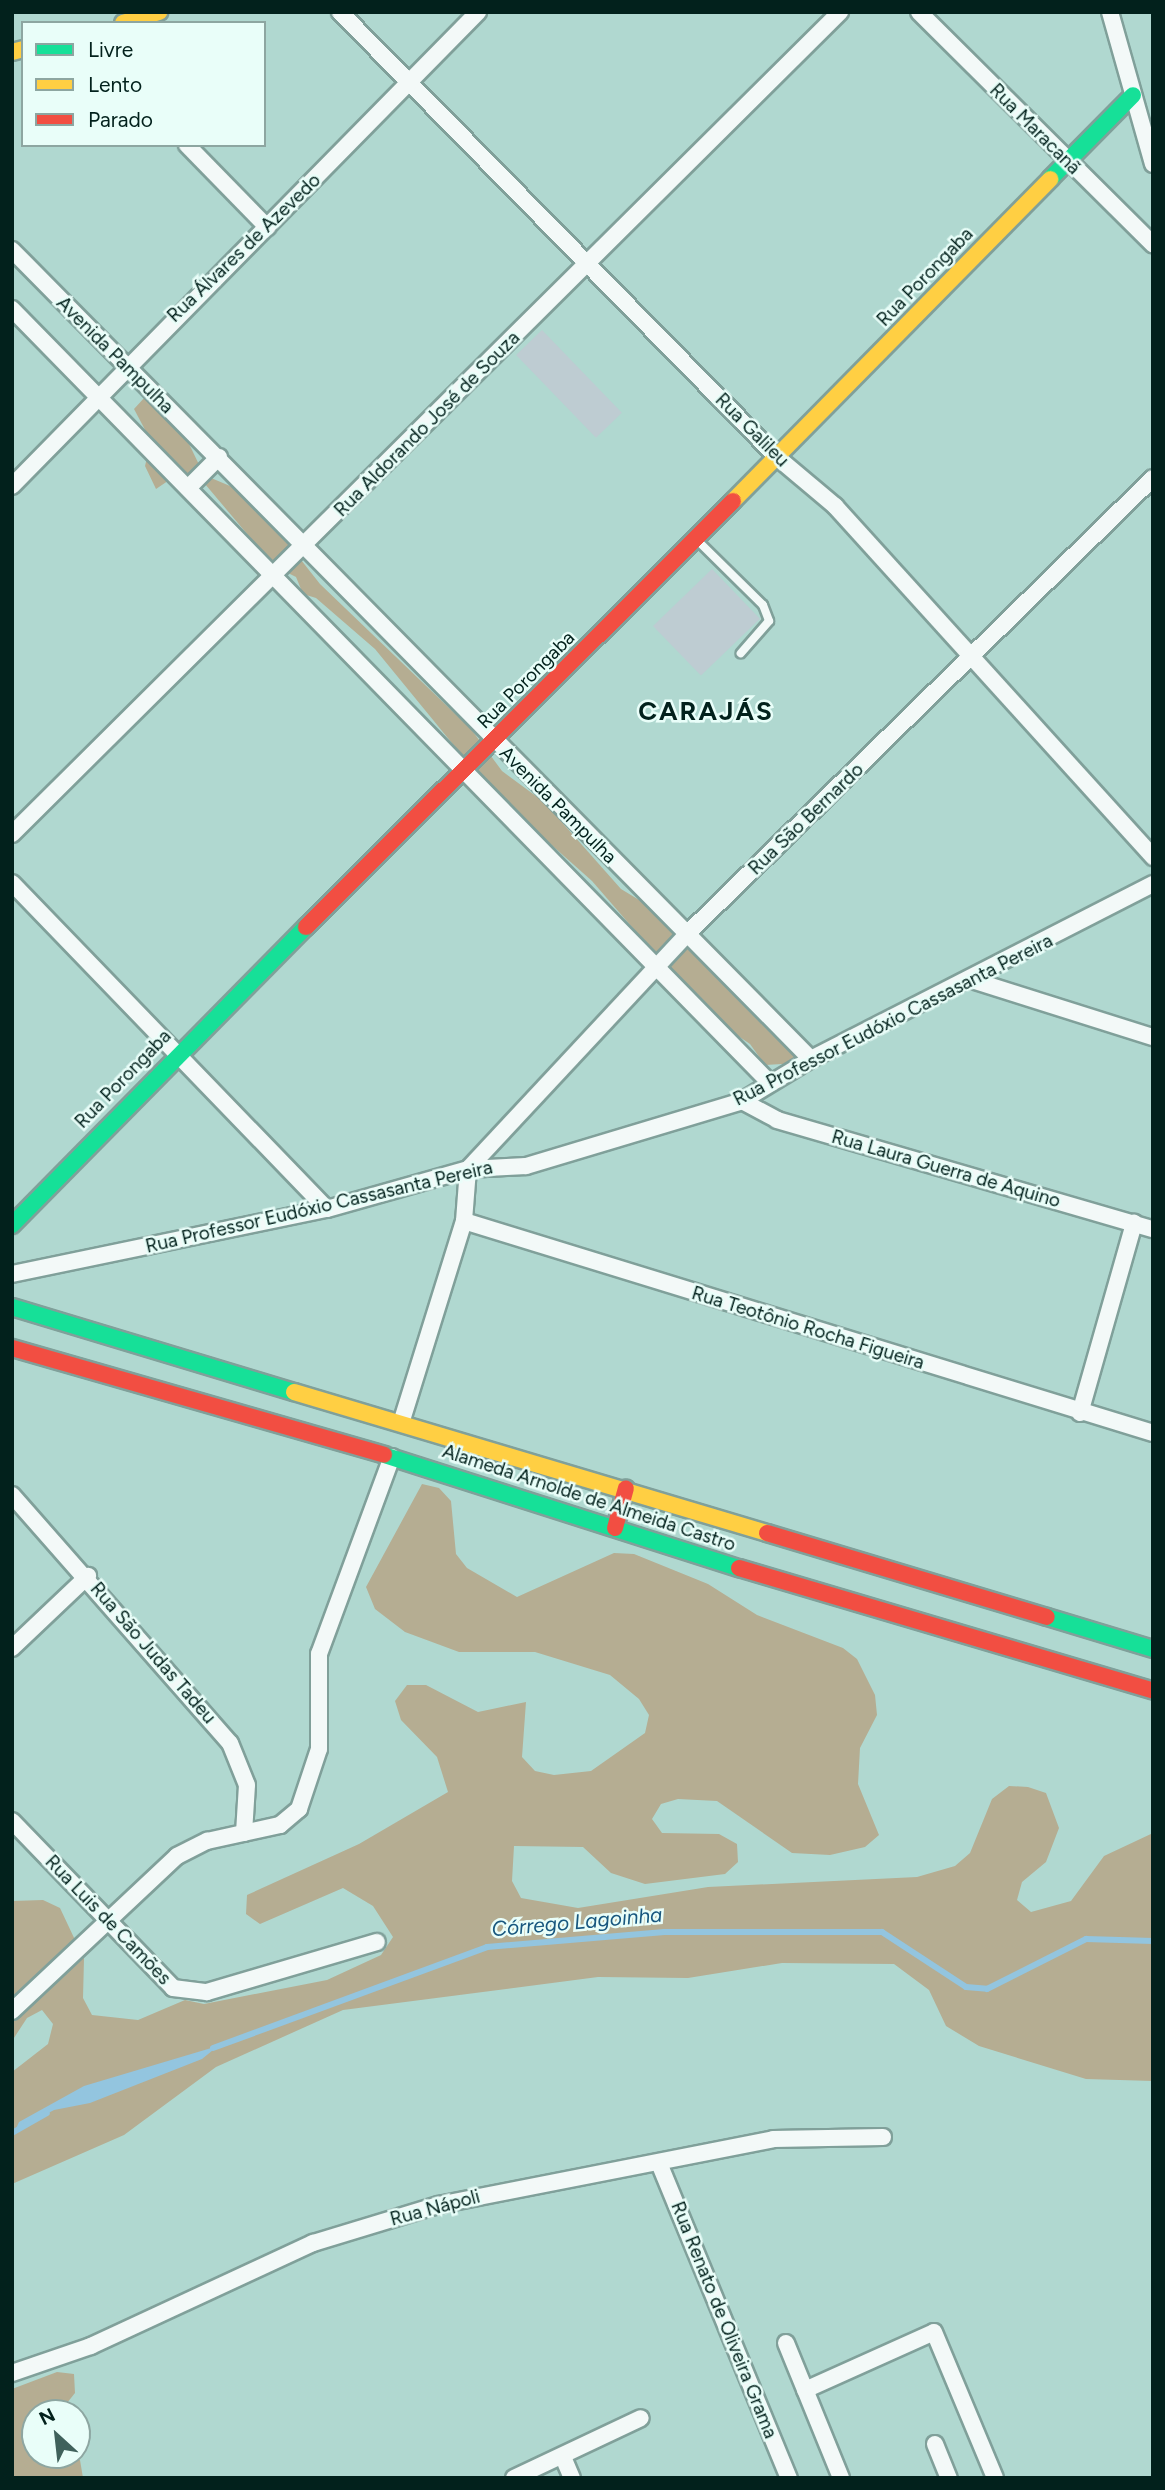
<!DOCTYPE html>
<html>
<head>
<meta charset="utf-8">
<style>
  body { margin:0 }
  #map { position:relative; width:1165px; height:2490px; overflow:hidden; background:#b0d8d0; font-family:Figtree,sans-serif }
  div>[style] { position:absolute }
  .forest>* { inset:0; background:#b5ad92 }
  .water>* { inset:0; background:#93c5df }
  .stream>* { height:6px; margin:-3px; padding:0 3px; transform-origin:3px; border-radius:3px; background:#93c5df }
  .building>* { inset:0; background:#beccd2; transform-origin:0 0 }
  .roads { filter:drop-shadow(2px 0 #80a09a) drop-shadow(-2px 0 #80a09a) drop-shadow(0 2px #80a09a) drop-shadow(0 -2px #80a09a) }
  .lane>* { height:8px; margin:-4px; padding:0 4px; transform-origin:4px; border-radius:4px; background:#f3f9f8 }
  .street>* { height:16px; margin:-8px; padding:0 8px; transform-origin:8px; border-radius:8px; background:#f3f9f8 }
  .fast>* { height:16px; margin:-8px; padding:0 8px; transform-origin:8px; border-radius:8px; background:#16e098 }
  .slow>* { height:16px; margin:-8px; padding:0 8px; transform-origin:8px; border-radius:8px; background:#ffcf43 }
  .jam>* { height:16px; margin:-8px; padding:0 8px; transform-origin:8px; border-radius:8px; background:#f24e42 }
  span { translate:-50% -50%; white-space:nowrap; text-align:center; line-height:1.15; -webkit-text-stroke:5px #e9fef9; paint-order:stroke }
  .street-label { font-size:19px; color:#02211c }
  .water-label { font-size:21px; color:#18577e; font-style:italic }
  .district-label { font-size:26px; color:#02211c; font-weight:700; letter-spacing:2px }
  .frame { position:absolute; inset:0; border:14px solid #02211c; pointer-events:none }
  .legend { position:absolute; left:21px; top:21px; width:245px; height:126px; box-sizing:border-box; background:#e9fef9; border:2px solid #8da6a1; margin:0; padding:9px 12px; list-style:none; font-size:21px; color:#02211c }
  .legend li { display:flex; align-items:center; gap:14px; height:35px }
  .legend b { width:35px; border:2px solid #8da6a1 }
  .north { position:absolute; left:21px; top:2399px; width:70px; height:70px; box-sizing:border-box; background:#e9fef9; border:2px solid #8da6a1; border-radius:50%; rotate:333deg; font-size:19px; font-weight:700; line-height:28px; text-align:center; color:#02211c }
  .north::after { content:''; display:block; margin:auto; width:24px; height:32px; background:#3f615b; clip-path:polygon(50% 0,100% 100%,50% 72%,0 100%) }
</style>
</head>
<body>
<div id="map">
  <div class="forest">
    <i style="clip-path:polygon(145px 397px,180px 425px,204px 475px,249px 494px,320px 584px,471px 729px,502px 771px,544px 802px,621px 889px,654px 909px,797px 1051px,799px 1063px,765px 1065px,750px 1044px,710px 1017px,592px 881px,492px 792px,375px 649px,316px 598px,303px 594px,296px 577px,274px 566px,205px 484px,188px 482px,184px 470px,156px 489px,145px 466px,151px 441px,134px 409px)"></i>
    <i style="clip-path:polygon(422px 1484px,439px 1488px,451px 1501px,456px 1554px,467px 1568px,517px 1597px,614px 1553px,634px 1554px,708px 1584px,757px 1615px,843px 1648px,857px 1659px,875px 1695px,877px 1715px,860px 1748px,858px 1784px,879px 1835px,865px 1847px,830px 1855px,792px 1853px,717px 1801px,678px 1799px,661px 1804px,652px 1819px,662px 1833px,719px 1834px,737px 1844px,738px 1862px,725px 1874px,645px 1884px,611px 1873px,583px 1847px,514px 1846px,512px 1881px,521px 1898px,578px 1908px,708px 1887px,917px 1877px,955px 1866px,970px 1853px,992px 1799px,1009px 1786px,1028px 1787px,1046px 1793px,1059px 1828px,1046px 1862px,1022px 1882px,1017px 1900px,1031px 1912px,1071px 1901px,1104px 1856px,1153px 1833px,1153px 2081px,1086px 2079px,979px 2046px,946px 2026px,929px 1990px,894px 1964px,782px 1963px,688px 1978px,598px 1977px,343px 2010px,216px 2067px,124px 2135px,12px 2184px,12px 2072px,48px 2044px,53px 2024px,42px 2010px,27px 2018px,12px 2041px,12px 1901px,43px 1900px,60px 1908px,84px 1959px,83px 1998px,92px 2015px,138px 2020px,185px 2000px,204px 2004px,327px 1980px,381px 1955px,393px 1937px,373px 1906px,343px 1888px,260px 1924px,246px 1914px,247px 1895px,359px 1844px,448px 1792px,437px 1757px,401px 1720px,395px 1701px,407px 1685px,426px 1685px,478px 1712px,526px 1702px,522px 1757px,535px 1771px,554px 1775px,591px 1771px,645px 1733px,649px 1715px,639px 1699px,610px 1675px,535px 1652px,459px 1652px,405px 1632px,375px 1609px,366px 1587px)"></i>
    <i style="clip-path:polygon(57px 2372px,74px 2374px,75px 2393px,59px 2413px,35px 2413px,35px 2455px,71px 2455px,80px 2460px,83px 2478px,12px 2478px,12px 2389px)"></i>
  </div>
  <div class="water">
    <i style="clip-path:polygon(218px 2046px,202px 2059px,90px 2103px,54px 2110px,15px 2131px,19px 2122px,84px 2086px)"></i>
  </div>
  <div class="stream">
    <i style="left:213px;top:2048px;width:292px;rotate:-20.2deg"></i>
    <i style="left:487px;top:1947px;width:178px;rotate:-4.8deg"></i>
    <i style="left:664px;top:1932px;width:218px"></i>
    <i style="left:882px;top:1932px;width:100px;rotate:33.2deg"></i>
    <i style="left:966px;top:1987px;width:21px;rotate:5deg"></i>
    <i style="left:987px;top:1989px;width:111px;rotate:-26.8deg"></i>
    <i style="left:1086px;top:1939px;width:67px;rotate:1.7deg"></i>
    <i style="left:12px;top:2133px;width:40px;rotate:-29.7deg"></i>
  </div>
  <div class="building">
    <i style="left:542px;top:330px;width:115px;height:36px;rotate:46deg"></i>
    <i style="left:712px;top:569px;width:69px;height:82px;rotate:46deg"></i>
  </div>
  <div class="roads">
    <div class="lane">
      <i style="left:698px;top:541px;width:91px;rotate:44.6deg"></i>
      <i style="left:763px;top:605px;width:17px;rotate:69deg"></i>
      <i style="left:769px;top:621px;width:43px;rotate:131.2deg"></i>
    </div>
    <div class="street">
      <i style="left:340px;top:12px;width:625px;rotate:45.52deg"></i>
      <i style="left:778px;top:458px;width:75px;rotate:40.1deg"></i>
      <i style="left:835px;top:506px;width:474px;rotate:47.8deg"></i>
      <i style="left:919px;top:12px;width:330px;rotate:44.8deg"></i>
      <i style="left:1110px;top:12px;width:158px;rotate:74.2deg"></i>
      <i style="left:187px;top:145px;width:115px;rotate:45.7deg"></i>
      <i style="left:12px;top:250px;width:1137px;rotate:45.36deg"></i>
      <i style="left:12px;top:309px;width:1083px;rotate:45.6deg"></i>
      <i style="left:12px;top:486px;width:665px;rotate:-45.49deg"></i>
      <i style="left:190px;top:486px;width:41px;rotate:-45deg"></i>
      <i style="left:12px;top:834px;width:1167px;rotate:-44.79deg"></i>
      <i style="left:12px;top:883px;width:453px;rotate:46deg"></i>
      <i style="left:972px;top:980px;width:190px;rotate:17.5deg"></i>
      <i style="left:742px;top:1101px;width:40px;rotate:28deg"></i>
      <i style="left:777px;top:1120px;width:391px;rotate:16.2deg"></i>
      <i style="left:464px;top:1221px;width:721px;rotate:17.1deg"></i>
      <i style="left:12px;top:1274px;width:322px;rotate:-11.7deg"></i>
      <i style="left:327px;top:1209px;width:147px;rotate:-15.8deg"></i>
      <i style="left:468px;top:1169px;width:58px;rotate:-3deg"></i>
      <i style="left:526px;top:1166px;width:226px;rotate:-16.7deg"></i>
      <i style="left:742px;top:1101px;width:81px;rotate:-31.3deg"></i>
      <i style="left:811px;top:1059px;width:384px;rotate:-27.1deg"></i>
      <i style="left:1080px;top:1413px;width:198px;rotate:-74.1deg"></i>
      <i style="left:402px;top:1420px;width:208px;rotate:-72.7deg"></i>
      <i style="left:464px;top:1221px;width:52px;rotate:-85.6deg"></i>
      <i style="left:468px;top:1169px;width:320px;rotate:-47deg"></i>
      <i style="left:686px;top:935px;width:653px;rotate:-44.38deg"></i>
      <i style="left:12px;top:1495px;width:330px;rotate:48.7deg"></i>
      <i style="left:230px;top:1743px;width:45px;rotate:68deg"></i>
      <i style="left:247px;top:1785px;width:48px;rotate:93.6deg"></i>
      <i style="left:12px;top:1648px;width:105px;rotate:-43.5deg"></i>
      <i style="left:12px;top:1821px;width:232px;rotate:46deg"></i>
      <i style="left:173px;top:1988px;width:34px;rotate:7deg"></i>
      <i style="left:207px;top:1992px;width:177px;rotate:-16.4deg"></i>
      <i style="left:12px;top:2011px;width:226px;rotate:-43.2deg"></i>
      <i style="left:177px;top:1856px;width:34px;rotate:-27deg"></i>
      <i style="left:207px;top:1841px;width:75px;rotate:-12.4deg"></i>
      <i style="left:280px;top:1825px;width:25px;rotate:-40deg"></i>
      <i style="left:299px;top:1809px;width:63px;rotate:-71.6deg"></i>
      <i style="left:319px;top:1749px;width:95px;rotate:-90deg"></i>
      <i style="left:319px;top:1654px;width:210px;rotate:-69.7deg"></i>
      <i style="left:659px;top:2163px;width:341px;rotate:67.6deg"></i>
      <i style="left:786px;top:2343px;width:146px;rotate:67.8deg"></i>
      <i style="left:12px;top:2373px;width:83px;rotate:-18.9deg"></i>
      <i style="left:91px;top:2346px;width:245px;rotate:-24.9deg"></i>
      <i style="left:313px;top:2243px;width:131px;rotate:-16.9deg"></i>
      <i style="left:438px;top:2205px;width:341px;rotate:-11.1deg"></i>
      <i style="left:773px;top:2139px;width:110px;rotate:-1deg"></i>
      <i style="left:805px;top:2390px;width:141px;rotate:-24.2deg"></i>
      <i style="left:934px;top:2332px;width:158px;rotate:67.3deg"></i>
      <i style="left:935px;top:2444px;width:37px;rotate:68deg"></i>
      <i style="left:563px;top:2457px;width:23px;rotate:67deg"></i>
      <i style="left:514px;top:2478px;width:140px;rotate:-25.3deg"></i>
    </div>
    <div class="fast">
      <i style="left:1050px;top:179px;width:118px;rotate:-45.3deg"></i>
      <i style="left:12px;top:1225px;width:419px;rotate:-45.4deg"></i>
      <i style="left:12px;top:1307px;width:295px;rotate:16.8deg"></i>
      <i style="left:384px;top:1455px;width:373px;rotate:17.7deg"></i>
      <i style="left:1047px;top:1617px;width:111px;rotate:16.8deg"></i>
    </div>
    <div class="slow">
      <i style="left:123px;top:23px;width:38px;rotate:-17deg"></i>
      <i style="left:12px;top:52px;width:11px;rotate:-15deg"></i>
      <i style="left:733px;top:501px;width:452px;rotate:-45.4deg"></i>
      <i style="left:294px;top:1392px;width:494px;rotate:16.6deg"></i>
    </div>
    <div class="jam">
      <i style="left:306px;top:927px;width:603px;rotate:-44.93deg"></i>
      <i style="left:12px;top:1348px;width:387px;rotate:16deg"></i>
      <i style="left:615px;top:1528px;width:41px;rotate:-74.6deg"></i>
      <i style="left:767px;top:1533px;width:292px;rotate:16.7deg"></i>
      <i style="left:739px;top:1568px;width:432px;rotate:16.5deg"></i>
    </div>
  </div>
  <div class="street-label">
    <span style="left:1035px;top:129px;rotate:45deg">Rua Maracanã</span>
    <span style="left:244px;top:248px;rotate:-44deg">Rua Álvares de Azevedo</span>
    <span style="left:925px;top:277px;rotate:-46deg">Rua Porongaba</span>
    <span style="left:115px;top:355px;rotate:45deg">Avenida Pampulha</span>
    <span style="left:427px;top:424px;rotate:-45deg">Rua Aldorando José de Souza</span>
    <span style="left:752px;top:430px;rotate:45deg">Rua Galileu</span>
    <span style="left:526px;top:680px;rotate:-45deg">Rua Porongaba</span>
    <span style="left:558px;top:805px;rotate:45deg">Avenida Pampulha</span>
    <span style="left:806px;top:819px;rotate:-44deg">Rua São Bernardo</span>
    <span style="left:893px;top:1020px;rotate:-27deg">Rua Professor Eudóxio Cassasanta Pereira</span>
    <span style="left:123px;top:1079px;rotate:-46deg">Rua Porongaba</span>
    <span style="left:946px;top:1169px;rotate:16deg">Rua Laura Guerra de Aquino</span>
    <span style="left:319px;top:1207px;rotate:-13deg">Rua Professor Eudóxio Cassasanta Pereira</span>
    <span style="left:808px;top:1328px;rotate:17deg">Rua Teotônio Rocha Figueira</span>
    <span style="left:589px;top:1498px;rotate:18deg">Alameda Arnolde de Almeida Castro</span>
    <span style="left:153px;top:1653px;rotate:49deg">Rua São Judas Tadeu</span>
    <span style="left:108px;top:1920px;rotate:46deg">Rua Luis de Camões</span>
    <span style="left:435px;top:2208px;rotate:-15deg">Rua Nápoli</span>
    <span style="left:724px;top:2320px;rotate:68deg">Rua Renato de Oliveira Grama</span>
  </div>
  <div class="water-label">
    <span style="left:577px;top:1922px;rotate:-5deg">Córrego Lagoinha</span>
  </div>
  <div class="district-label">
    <span style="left:706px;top:712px">CARAJÁS</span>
  </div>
  <div class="frame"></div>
  <ul class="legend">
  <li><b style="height:9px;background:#16e098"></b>Livre</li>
  <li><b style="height:9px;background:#ffcf43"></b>Lento</li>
  <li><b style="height:9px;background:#f24e42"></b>Parado</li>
  </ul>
  <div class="north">N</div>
</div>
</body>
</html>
